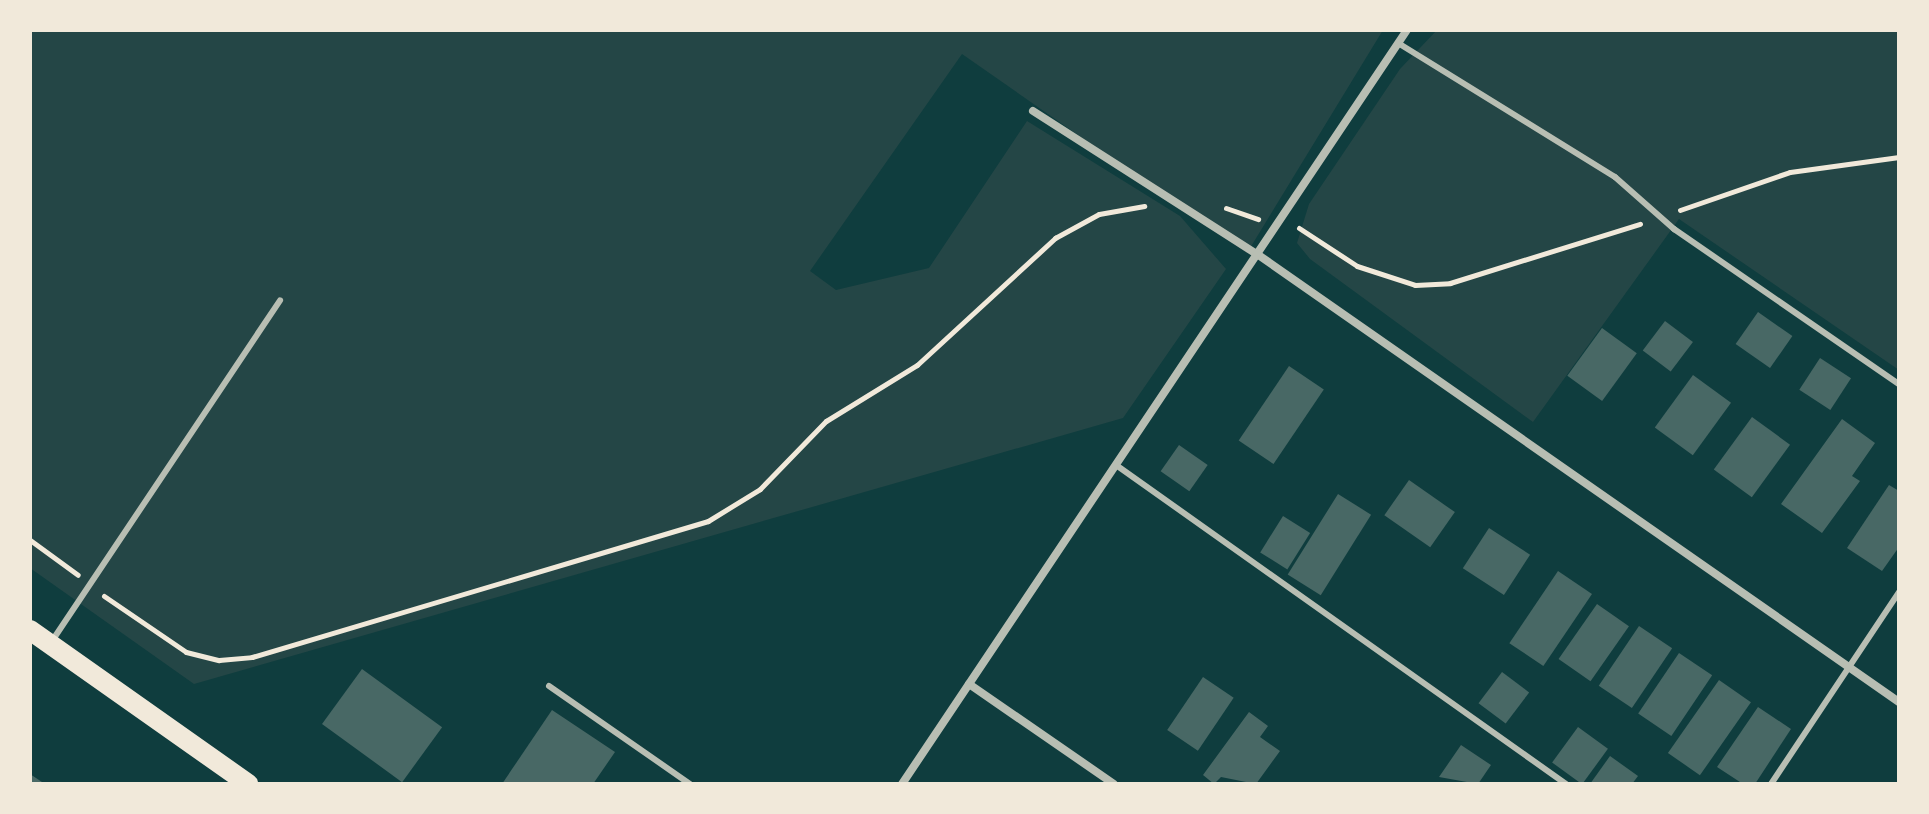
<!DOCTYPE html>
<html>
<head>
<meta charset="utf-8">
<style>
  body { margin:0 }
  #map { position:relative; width:1929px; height:814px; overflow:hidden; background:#0f3d3e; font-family:Jost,sans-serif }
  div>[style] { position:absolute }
  .green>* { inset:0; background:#244646 }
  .building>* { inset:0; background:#486865; transform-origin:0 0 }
  .path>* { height:5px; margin:-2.5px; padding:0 2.5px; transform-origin:2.5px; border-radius:2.5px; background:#f1e9da }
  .service>* { height:6px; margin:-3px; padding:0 3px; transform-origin:3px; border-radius:3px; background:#b8beb3 }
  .minor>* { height:8px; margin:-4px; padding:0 4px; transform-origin:4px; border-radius:4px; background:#b8beb3 }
  .primary>* { height:20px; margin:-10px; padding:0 10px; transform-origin:10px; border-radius:10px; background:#f1e9da }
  span { translate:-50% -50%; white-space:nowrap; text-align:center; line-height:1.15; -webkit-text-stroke:7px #f1e9da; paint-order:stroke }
  .frame { position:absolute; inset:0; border:32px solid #f1e9da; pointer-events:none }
</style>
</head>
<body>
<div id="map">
  <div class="green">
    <i style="clip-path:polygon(30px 30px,1383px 30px,1247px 253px,962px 54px,810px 271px,836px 290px,929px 268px,1027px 121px,1180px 216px,1226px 269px,1123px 418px,194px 684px,30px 568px)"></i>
    <i style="clip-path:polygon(1437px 30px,1899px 30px,1899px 370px,1679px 219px,1533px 422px,1310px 259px,1297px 243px,1309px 204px,1400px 69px)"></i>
  </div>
  <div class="building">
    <i style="left:1758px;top:312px;width:42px;height:39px;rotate:35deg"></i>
    <i style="left:1665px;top:321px;width:35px;height:37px;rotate:37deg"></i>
    <i style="left:1602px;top:328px;width:43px;height:59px;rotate:36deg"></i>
    <i style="left:1820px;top:358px;width:37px;height:38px;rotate:33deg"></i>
    <i style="left:1289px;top:366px;width:42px;height:90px;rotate:34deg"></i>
    <i style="left:1693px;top:375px;width:47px;height:65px;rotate:36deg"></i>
    <i style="left:1752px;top:417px;width:47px;height:65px;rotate:36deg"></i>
    <i style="clip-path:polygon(1842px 419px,1875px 443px,1852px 476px,1860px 481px,1822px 533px,1781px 504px)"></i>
    <i style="left:1179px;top:445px;width:35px;height:32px;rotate:35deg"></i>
    <i style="left:1409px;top:480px;width:56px;height:43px;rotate:35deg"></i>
    <i style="clip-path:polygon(1889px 485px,1899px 491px,1899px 547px,1882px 571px,1847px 548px)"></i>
    <i style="left:1338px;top:494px;width:39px;height:95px;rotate:32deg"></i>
    <i style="left:1283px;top:516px;width:32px;height:43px;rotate:32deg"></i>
    <i style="left:1489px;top:528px;width:49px;height:48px;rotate:33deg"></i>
    <i style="left:1558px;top:571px;width:41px;height:87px;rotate:34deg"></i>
    <i style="left:1597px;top:604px;width:39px;height:67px;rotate:35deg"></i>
    <i style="left:1639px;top:626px;width:40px;height:72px;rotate:34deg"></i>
    <i style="left:1679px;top:653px;width:40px;height:73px;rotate:34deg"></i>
    <i style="left:362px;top:669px;width:99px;height:68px;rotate:36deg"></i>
    <i style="left:1502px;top:672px;width:34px;height:39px;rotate:37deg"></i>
    <i style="left:1203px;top:677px;width:37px;height:64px;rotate:34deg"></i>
    <i style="left:1719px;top:680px;width:39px;height:89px;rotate:35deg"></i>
    <i style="clip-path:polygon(1758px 707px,1791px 729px,1755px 784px,1743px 784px,1717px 767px)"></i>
    <i style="clip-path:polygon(552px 710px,615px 752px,593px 784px,502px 784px)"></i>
    <i style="clip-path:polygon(1249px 712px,1268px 726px,1260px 737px,1280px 751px,1256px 784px,1221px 777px,1214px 784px,1203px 775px)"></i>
    <i style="left:1578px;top:727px;width:37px;height:44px;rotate:36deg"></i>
    <i style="clip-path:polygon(1461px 745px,1491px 765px,1478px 784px,1439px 777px)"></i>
    <i style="clip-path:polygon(1610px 756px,1638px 776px,1632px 784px,1590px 784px)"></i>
    <i style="clip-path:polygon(30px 774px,45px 784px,30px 784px)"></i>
  </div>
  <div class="path">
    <i style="left:1226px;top:208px;width:34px;rotate:19deg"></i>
    <i style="left:1680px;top:210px;width:116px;rotate:-19.1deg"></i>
    <i style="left:1790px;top:172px;width:110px;rotate:-7.8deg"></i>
    <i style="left:1299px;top:228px;width:69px;rotate:33.2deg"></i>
    <i style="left:1357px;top:266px;width:61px;rotate:18.1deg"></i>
    <i style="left:1415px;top:285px;width:35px;rotate:-3deg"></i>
    <i style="left:1450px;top:283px;width:199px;rotate:-17.3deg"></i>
    <i style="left:30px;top:540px;width:59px;rotate:36.1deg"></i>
    <i style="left:104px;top:596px;width:99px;rotate:34.3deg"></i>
    <i style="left:186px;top:652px;width:34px;rotate:14deg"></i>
    <i style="left:219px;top:660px;width:33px;rotate:-5deg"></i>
    <i style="left:252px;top:657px;width:476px;rotate:-16.6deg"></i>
    <i style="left:708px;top:521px;width:61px;rotate:-31.6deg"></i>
    <i style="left:760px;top:489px;width:95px;rotate:-45.9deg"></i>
    <i style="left:826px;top:421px;width:107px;rotate:-31.6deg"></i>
    <i style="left:917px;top:365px;width:188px;rotate:-42.6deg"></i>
    <i style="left:1055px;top:238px;width:50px;rotate:-28.6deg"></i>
    <i style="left:1099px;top:214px;width:46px;rotate:-10.1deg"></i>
  </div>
  <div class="service">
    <i style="left:1398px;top:43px;width:255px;rotate:31.7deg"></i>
    <i style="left:1615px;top:177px;width:79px;rotate:41.4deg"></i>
    <i style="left:1674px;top:229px;width:273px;rotate:34.6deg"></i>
    <i style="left:1116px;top:465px;width:552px;rotate:35.33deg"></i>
    <i style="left:52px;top:641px;width:410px;rotate:-56.2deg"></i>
    <i style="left:549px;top:686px;width:172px;rotate:34.8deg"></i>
    <i style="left:1771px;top:784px;width:231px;rotate:-56.3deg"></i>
  </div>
  <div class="minor">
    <i style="left:1033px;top:111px;width:266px;rotate:32.6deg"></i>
    <i style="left:1257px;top:254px;width:783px;rotate:34.91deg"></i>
    <i style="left:969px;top:684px;width:176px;rotate:34.6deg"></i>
    <i style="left:902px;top:784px;width:907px;rotate:-56.19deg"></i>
  </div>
  <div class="primary">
    <i style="left:30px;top:630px;width:267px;rotate:35.2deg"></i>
  </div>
  <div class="frame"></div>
</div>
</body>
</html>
